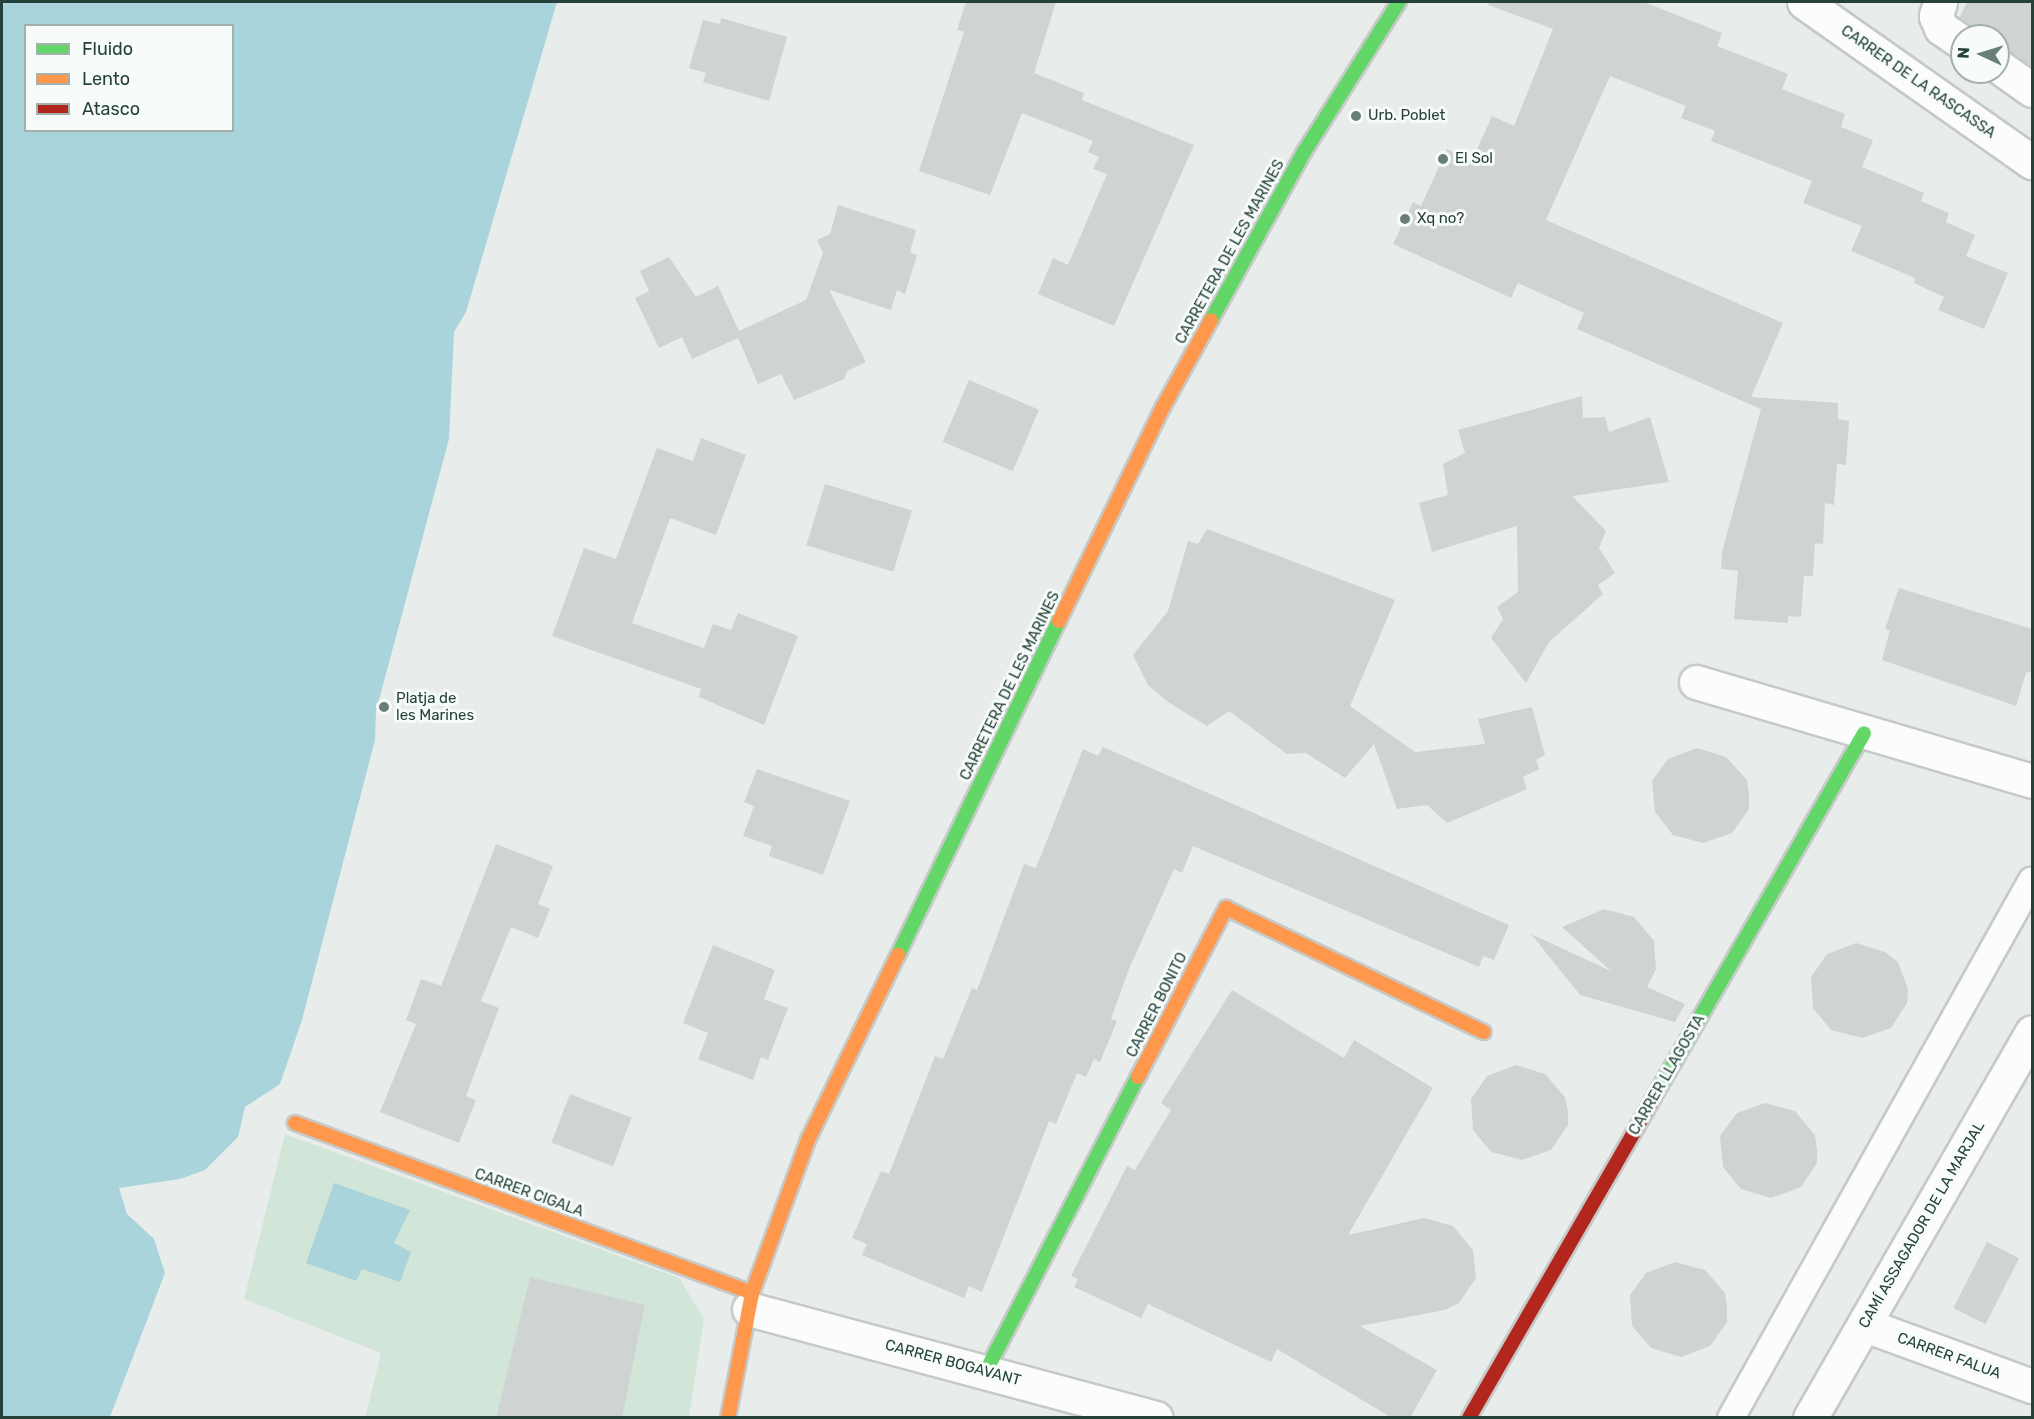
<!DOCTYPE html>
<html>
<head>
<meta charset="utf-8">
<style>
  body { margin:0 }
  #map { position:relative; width:2034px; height:1419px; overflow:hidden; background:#e8edeb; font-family:Rubik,sans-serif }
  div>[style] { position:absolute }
  .green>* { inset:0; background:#d1e6d8 }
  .water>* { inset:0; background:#a9d4db }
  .building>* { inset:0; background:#cfd4d2; transform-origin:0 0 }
  .roads { filter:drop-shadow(2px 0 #c5cac8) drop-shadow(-2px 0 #c5cac8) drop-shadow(0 2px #c5cac8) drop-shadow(0 -2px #c5cac8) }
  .lane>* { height:26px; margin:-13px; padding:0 13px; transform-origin:13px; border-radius:13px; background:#fcfcfc }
  .street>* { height:33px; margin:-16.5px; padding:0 16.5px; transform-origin:16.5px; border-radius:16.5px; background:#fcfcfc }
  .fast>* { height:14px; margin:-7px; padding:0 7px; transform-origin:7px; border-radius:7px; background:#63d668 }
  .slow>* { height:14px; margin:-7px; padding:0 7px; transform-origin:7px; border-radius:7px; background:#ff974d }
  .jam>* { height:14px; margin:-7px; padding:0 7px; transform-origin:7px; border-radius:7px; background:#b3261e }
  .dots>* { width:16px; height:16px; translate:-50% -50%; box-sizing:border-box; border:3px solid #f7fbf9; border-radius:50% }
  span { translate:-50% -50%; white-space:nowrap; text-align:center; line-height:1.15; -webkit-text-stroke:6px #f7fbf9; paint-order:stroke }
  .street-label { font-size:15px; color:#24423a }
  .poi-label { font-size:15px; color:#24423a }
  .left { translate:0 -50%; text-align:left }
  .frame { position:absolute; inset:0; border:3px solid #24423a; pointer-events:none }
  .legend { position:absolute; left:24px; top:24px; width:210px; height:108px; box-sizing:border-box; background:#f7fbf9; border:2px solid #a3b1ad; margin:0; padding:8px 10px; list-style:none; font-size:18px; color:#24423a }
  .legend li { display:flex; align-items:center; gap:12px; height:30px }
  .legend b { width:30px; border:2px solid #a3b1ad }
  .north { position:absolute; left:1950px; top:24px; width:60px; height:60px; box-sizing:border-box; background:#f7fbf9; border:2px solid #a3b1ad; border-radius:50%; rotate:274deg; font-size:16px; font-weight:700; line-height:24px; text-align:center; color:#24423a }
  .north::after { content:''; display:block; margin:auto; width:21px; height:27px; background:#697e78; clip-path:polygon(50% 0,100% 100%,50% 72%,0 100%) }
</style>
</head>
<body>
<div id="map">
  <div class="green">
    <i style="clip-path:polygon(285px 1134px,679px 1278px,704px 1319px,689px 1417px,365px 1418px,381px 1353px,244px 1299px)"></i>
  </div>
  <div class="water">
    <i style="clip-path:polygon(evenodd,2px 2px,557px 2px,466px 312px,454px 332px,449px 439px,376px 711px,375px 740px,302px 1020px,280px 1084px,245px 1107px,238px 1137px,205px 1170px,180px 1179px,119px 1188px,127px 1214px,154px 1239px,165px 1273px,110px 1417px,2px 1417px,2px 2px,26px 26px,232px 26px,232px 130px,26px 130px,26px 26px)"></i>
    <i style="clip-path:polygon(334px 1183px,410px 1210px,394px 1243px,411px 1252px,400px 1282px,362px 1269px,356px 1281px,306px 1263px)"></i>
  </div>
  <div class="building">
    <i style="clip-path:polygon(966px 2px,1056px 2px,1034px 73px,1084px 93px,1082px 100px,1194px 145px,1114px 326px,1038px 294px,1053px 258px,1068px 265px,1107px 174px,1093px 169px,1099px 157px,1088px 152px,1093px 141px,1022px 113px,990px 195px,919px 171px,964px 32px,957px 30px)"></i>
    <i style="clip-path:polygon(1489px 2px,1644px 2px,1722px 33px,1717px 46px,1788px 74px,1782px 89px,1845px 114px,1841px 127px,1873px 140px,1862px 167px,1924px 193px,1921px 201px,1949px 213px,1946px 222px,1975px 235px,1966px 256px,2008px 273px,1984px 329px,1938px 310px,1944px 297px,1914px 283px,1915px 278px,1851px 251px,1862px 226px,1803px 203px,1812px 181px,1711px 141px,1715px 131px,1681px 118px,1686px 106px,1610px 76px,1546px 220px,1783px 323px,1751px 397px,1838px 403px,1838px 419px,1849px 421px,1846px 465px,1837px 464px,1834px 505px,1825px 503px,1823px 544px,1815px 543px,1813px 576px,1804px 576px,1801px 617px,1788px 616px,1788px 623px,1734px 619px,1738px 571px,1721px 569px,1722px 552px,1761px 409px,1577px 329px,1584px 313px,1518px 283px,1511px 298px,1393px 244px,1413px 202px,1421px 206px,1447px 149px,1472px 160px,1492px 116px,1514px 126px,1553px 29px,1488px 5px)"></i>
    <i style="clip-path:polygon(1967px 2px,2032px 2px,2032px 67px,1998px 48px,1998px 36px,1979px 36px,1959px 18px)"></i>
    <i style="clip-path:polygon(721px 18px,787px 37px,769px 101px,703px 82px,706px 73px,689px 68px,703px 20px,720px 24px)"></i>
    <i style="clip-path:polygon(838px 205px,916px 230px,910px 252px,917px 255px,905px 294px,897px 290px,891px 310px,829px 290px,866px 362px,847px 371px,844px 379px,794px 400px,781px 374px,758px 384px,738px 338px,692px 359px,682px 337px,659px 348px,635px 298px,649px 291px,640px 271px,669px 257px,696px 297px,718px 286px,739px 331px,806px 300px,823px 253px,817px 240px,830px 234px)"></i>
    <i style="left:969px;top:380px;width:76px;height:67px;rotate:23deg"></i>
    <i style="clip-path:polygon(1582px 396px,1583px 418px,1605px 417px,1609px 432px,1650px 417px,1669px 482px,1572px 496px,1606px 531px,1599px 548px,1615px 573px,1598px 585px,1603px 594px,1549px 642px,1526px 683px,1491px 638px,1503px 619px,1497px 607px,1518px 592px,1517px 526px,1432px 552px,1419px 503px,1448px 495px,1443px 464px,1465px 453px,1458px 430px)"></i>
    <i style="clip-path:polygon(701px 438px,746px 455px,716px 535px,670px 518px,632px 623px,704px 648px,713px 624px,731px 630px,738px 613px,798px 636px,764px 725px,699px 697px,701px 689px,552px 636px,584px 548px,616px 559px,657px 448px,693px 461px)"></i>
    <i style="left:825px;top:484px;width:91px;height:64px;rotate:17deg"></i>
    <i style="clip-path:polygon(1207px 529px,1395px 600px,1350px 706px,1415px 752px,1485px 744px,1478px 719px,1532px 707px,1545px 755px,1536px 760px,1539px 769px,1523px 777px,1527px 789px,1447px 823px,1427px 805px,1397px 809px,1374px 744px,1345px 778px,1306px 753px,1287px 754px,1229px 711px,1207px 726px,1168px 702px,1148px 685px,1133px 655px,1168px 611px,1188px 541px,1198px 544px)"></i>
    <i style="clip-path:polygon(1899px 588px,2032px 629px,2032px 671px,2026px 673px,2016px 706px,1882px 660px,1890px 630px,1885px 629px)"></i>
    <i style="clip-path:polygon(1103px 747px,1509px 925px,1494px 960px,1483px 956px,1479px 967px,1193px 846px,1182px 873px,1174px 869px,1129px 969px,1111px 1019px,1117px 1021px,1100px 1062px,1094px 1059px,1086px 1077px,1077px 1073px,1056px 1124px,1049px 1121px,982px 1292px,969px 1286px,964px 1298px,862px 1255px,867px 1244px,852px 1238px,881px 1171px,889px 1174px,935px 1056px,943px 1059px,972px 988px,977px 990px,1024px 864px,1036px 868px,1083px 749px,1098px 756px)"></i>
    <i style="clip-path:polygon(1697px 748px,1726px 757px,1747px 780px,1749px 795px,1749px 809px,1732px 833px,1703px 843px,1673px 835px,1655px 812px,1652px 781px,1668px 759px)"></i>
    <i style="clip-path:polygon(757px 769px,850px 801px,823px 875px,769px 856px,772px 846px,743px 836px,754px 806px,744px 802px)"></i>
    <i style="clip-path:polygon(496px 844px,553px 866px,538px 904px,550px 909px,538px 938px,511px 927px,481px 1001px,499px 1008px,466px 1096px,476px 1100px,459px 1143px,380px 1112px,416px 1024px,406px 1020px,421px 979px,441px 986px)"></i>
    <i style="clip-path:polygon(1604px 909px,1634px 917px,1654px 941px,1656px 969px,1647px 987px,1685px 1004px,1675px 1022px,1580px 995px,1531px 934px,1611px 971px,1562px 927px)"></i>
    <i style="clip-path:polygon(1856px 943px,1885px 952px,1898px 962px,1908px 989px,1907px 1003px,1891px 1028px,1862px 1038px,1831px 1030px,1813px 1008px,1811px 977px,1827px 954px)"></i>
    <i style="clip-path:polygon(713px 945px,775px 970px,764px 999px,788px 1008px,768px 1060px,761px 1057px,753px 1080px,698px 1059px,708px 1033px,683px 1023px)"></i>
    <i style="clip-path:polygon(1232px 990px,1344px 1058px,1354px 1040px,1433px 1088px,1348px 1235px,1424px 1218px,1453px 1226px,1473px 1250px,1476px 1278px,1459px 1303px,1445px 1310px,1360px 1326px,1437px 1370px,1410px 1418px,1392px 1418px,1277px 1349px,1271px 1362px,1148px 1304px,1141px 1318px,1074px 1287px,1078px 1279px,1071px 1276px,1127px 1166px,1135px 1170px,1171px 1110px,1161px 1103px)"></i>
    <i style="clip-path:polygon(1516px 1065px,1545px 1074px,1565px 1097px,1568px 1111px,1568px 1125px,1551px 1150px,1522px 1160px,1491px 1152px,1473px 1130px,1471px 1099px,1487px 1076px)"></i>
    <i style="left:570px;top:1094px;width:66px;height:52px;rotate:21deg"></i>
    <i style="clip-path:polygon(1765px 1103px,1795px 1111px,1815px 1135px,1817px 1150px,1817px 1163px,1801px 1187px,1771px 1198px,1741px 1189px,1723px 1167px,1720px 1136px,1737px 1113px)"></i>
    <i style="left:1987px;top:1242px;width:36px;height:74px;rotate:27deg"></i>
    <i style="clip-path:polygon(1675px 1262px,1705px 1270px,1725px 1293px,1727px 1308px,1727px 1322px,1710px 1346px,1681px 1357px,1651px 1348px,1632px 1326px,1630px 1295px,1646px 1273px)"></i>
    <i style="clip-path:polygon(530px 1277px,645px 1305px,622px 1418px,496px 1418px)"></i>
  </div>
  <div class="roads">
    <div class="lane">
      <i style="left:1731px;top:1418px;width:616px;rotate:-60.77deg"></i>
    </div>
    <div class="street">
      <i style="left:1804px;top:2px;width:279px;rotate:35.1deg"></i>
      <i style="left:1940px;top:2px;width:15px;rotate:106deg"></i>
      <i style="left:1936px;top:16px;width:13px;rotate:67deg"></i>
      <i style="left:1941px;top:28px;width:25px;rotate:34deg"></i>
      <i style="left:1998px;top:66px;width:42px;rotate:35.2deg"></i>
      <i style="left:1696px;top:682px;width:350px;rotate:16.4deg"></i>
      <i style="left:749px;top:1309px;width:421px;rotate:15deg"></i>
      <i style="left:1865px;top:1325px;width:178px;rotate:20.1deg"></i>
      <i style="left:1810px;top:1418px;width:445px;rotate:-60.1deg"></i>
    </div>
    <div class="fast">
      <i style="left:1211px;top:320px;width:192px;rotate:-61deg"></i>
      <i style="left:1304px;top:152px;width:178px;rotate:-57.7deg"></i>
      <i style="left:898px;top:955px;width:371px;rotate:-64.3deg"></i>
      <i style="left:1650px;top:1104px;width:428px;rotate:-60deg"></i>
      <i style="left:986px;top:1371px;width:331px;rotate:-62.7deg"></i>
    </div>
    <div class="slow">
      <i style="left:1059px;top:621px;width:238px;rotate:-64.1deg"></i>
      <i style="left:1163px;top:407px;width:99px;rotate:-61.1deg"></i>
      <i style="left:1138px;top:1077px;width:191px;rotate:-62.5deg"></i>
      <i style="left:1226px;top:908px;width:286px;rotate:25.7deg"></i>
      <i style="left:295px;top:1123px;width:488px;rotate:20.4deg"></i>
      <i style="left:728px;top:1418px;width:127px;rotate:-79.1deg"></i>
      <i style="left:752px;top:1293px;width:163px;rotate:-69.9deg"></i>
      <i style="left:808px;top:1140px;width:206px;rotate:-64.1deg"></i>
    </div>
    <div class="jam">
      <i style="left:1469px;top:1418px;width:362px;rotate:-60deg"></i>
    </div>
  </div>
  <div class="dots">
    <i style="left:1356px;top:116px;background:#697e78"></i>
    <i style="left:1443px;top:159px;background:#697e78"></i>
    <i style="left:1405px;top:219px;background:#697e78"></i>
    <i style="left:384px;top:707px;background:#697e78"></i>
  </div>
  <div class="street-label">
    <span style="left:1918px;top:82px;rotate:35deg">CARRER DE LA RASCASSA</span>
    <span style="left:1230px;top:252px;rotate:-61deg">CARRETERA DE LES MARINES</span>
    <span style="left:1010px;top:686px;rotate:-64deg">CARRETERA DE LES MARINES</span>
    <span style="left:1157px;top:1005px;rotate:-63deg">CARRER BONITO</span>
    <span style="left:1667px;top:1075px;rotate:-60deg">CARRER LLAGOSTA</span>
    <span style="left:529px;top:1193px;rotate:20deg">CARRER CIGALA</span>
    <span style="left:1922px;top:1225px;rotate:-60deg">CAMÍ ASSAGADOR DE LA MARJAL</span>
    <span style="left:1949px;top:1356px;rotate:20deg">CARRER FALUA</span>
    <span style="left:953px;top:1363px;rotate:15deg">CARRER BOGAVANT</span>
  </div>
  <div class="poi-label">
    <span class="left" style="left:1368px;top:116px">Urb. Poblet</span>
    <span class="left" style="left:1455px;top:159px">El Sol</span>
    <span class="left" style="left:1417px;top:219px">Xq no?</span>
    <span class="left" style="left:396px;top:707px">Platja de<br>les Marines</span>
  </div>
  <div class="frame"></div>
  <ul class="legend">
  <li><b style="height:8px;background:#63d668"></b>Fluido</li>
  <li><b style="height:8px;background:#ff974d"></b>Lento</li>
  <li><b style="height:8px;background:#b3261e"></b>Atasco</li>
  </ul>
  <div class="north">N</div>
</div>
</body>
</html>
